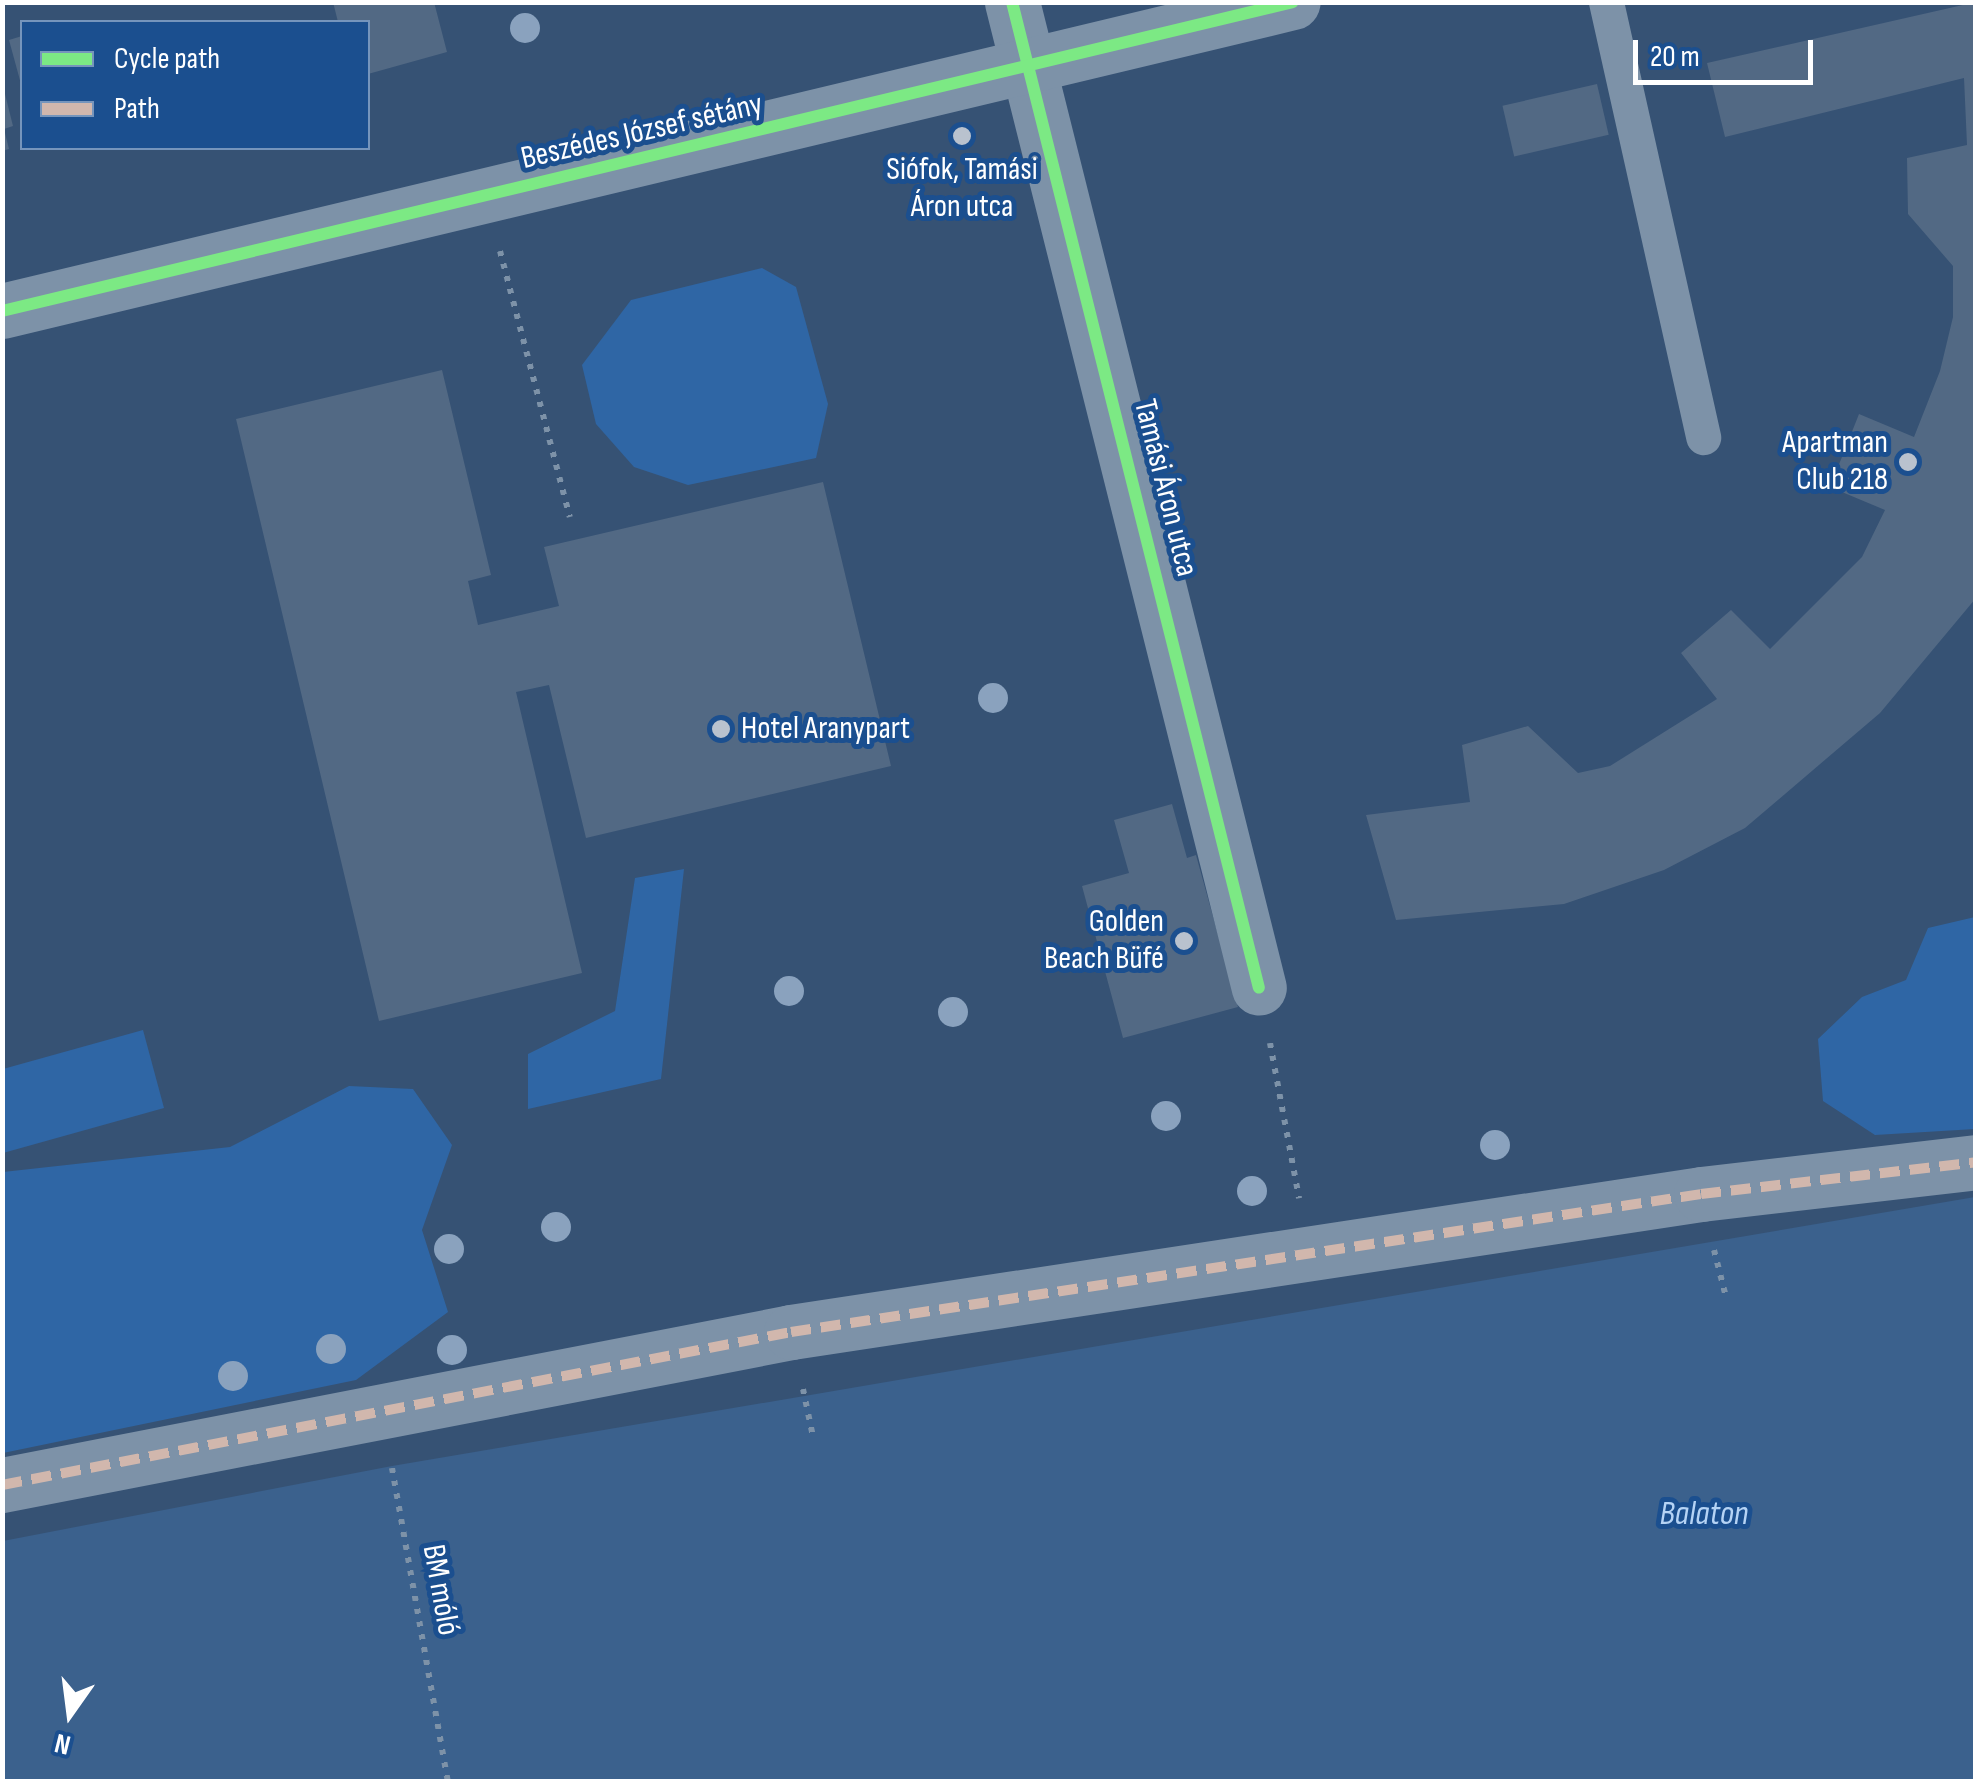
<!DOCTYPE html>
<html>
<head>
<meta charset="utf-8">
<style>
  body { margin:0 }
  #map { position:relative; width:1978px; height:1784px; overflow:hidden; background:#365274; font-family:"Sofia Sans Condensed",sans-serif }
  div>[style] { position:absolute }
  .green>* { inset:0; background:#2f66a5 }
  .water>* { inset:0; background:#3b618d }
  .building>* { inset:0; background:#526984; transform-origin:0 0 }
  .path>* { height:6px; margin-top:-3px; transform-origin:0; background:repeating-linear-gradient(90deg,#7d92a8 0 5px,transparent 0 13px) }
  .service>* { height:35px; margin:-17.5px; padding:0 17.5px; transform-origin:17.5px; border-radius:17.5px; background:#7d92a8 }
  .pedestrian>* { height:55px; margin:-27.5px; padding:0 27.5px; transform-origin:27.5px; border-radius:27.5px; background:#7d92a8 }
  .minor>* { height:55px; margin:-27.5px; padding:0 27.5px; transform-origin:27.5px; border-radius:27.5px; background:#7d92a8 }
  .quiet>* { height:10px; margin-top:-5px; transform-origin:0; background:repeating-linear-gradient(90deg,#d1b7ad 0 20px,transparent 0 30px) }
  .cycleway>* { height:12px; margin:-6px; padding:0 6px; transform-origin:6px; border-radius:6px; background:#7ce984 }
  .trees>* { width:30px; height:30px; margin:-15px; border-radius:50%; background:#8aa2be }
  .dots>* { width:28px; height:28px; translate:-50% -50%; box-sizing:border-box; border:5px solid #1b4f8f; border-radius:50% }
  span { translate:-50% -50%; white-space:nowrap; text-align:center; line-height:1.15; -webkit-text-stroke:10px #1b4f8f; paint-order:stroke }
  .street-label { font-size:32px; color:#fff }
  .poi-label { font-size:32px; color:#fff }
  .right { translate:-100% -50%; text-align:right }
  .left { translate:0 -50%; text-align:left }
  .water-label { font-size:35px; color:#b5d3f5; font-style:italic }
  .frame { position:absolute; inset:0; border:5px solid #fff; pointer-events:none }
  .legend { position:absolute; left:20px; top:20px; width:350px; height:130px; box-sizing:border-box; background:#1b4f8f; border:2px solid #7695bc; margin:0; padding:12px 18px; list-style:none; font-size:30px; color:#fff }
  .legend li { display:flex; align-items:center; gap:20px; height:50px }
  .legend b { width:50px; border:2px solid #7695bc }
  .north { position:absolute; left:20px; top:1664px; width:100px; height:100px; -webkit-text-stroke:8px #1b4f8f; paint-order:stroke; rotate:194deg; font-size:28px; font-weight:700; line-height:40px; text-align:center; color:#fff }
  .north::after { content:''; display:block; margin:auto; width:35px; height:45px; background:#fff; clip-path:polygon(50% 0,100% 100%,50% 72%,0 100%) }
  .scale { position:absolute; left:1633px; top:40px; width:180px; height:45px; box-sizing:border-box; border:5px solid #fff; border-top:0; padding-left:12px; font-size:30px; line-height:35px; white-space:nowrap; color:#fff; -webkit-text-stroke:8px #1b4f8f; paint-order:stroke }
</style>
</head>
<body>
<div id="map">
  <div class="green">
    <i style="clip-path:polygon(762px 268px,796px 287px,828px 404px,816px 458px,688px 485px,634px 467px,596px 424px,582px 365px,631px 300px)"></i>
    <i style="clip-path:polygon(684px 869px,661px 1079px,528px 1109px,528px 1054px,615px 1011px,635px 878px)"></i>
    <i style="clip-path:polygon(1975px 917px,1975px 1129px,1875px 1135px,1823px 1101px,1818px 1039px,1862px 997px,1906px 980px,1928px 928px)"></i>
    <i style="clip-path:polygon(143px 1030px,164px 1108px,3px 1153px,3px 1069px)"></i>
    <i style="clip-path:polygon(349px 1086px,413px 1089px,452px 1145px,422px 1230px,448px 1312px,356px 1380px,3px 1453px,3px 1172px,230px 1147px)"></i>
  </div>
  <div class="water">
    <i style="clip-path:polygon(1975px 1197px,1975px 1781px,3px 1781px,3px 1541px,392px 1466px)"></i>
  </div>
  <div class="building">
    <i style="clip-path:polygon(333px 2px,434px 2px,447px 52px,368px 74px,368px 22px,338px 22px)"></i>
    <i style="clip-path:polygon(1976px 2px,1976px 598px,1880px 713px,1745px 828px,1664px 870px,1564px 904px,1396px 920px,1366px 815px,1470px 802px,1462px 745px,1528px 726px,1578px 773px,1610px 766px,1717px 699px,1681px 653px,1731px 610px,1770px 649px,1862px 557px,1885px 510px,1830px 487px,1859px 414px,1914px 437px,1940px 371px,1953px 317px,1953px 266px,1908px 214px,1907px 158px,1967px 145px,1964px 78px,1725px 137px,1707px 63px)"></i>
    <i style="clip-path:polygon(22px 36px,22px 83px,21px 84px,9px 40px)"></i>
    <i style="left:1597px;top:84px;width:52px;height:97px;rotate:77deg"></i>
    <i style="clip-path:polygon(4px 90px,13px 126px,4px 129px,9px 149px,2px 151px)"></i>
    <i style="clip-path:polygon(442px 370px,491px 575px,468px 581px,478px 625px,559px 606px,544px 547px,823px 482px,891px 766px,586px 838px,549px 685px,516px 692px,582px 973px,379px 1021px,236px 419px)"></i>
    <i style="clip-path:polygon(1172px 804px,1187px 858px,1196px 855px,1238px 1007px,1123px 1038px,1082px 886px,1129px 873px,1114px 820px)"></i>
  </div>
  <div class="path">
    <i style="left:500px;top:251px;width:275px;rotate:75.3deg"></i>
    <i style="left:1270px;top:1043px;width:158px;rotate:79.4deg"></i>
    <i style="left:1714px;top:1250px;width:49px;rotate:75.7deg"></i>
    <i style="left:803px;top:1389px;width:49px;rotate:78.2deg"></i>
    <i style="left:392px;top:1468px;width:319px;rotate:79.9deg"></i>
  </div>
  <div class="service">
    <i style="left:1606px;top:2px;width:446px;rotate:77.4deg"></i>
  </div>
  <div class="pedestrian">
    <i style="left:2px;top:1485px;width:804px;rotate:-10.97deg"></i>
    <i style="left:791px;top:1332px;width:920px;rotate:-8.62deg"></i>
    <i style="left:1701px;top:1194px;width:277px;rotate:-6.6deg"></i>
  </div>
  <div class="minor">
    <i style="left:1012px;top:2px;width:1016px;rotate:75.94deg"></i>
    <i style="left:2px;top:311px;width:1327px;rotate:-13.46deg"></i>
  </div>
  <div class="quiet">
    <i style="left:2px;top:1485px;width:804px;rotate:-10.97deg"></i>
    <i style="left:791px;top:1332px;width:920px;rotate:-8.62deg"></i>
    <i style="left:1701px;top:1194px;width:277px;rotate:-6.6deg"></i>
  </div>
  <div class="cycleway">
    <i style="left:1012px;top:2px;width:1016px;rotate:75.94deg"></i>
    <i style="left:2px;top:311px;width:1327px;rotate:-13.46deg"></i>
  </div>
  <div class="trees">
    <i style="left:525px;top:28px"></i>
    <i style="left:993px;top:698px"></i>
    <i style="left:789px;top:991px"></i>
    <i style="left:953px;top:1012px"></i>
    <i style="left:1166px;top:1116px"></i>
    <i style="left:1495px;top:1145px"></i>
    <i style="left:1252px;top:1191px"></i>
    <i style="left:556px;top:1227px"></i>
    <i style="left:449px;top:1249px"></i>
    <i style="left:331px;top:1349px"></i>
    <i style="left:452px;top:1350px"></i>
    <i style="left:233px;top:1376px"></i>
  </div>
  <div class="dots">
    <i style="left:962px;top:136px;background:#b9c2ce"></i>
    <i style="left:1908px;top:462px;background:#b9c2ce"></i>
    <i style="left:721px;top:729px;background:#b9c2ce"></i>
    <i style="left:1184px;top:941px;background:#b9c2ce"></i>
  </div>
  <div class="street-label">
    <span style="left:642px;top:132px;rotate:-13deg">Beszédes József sétány</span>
    <span style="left:1165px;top:488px;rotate:76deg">Tamási Áron utca</span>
    <span style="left:440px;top:1590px;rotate:80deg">BM móló</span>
  </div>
  <div class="poi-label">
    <span style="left:962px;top:189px">Siófok, Tamási<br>Áron utca</span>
    <span class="right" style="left:1888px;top:462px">Apartman<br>Club 218</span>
    <span class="left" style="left:741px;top:729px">Hotel Aranypart</span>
    <span class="right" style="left:1164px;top:941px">Golden<br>Beach Büfé</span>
  </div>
  <div class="water-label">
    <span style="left:1704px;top:1514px">Balaton</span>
  </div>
  <div class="frame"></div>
  <ul class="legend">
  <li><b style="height:12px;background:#7ce984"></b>Cycle path</li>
  <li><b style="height:12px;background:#d1b7ad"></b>Path</li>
  </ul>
  <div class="north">N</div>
  <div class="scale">20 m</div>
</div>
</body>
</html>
